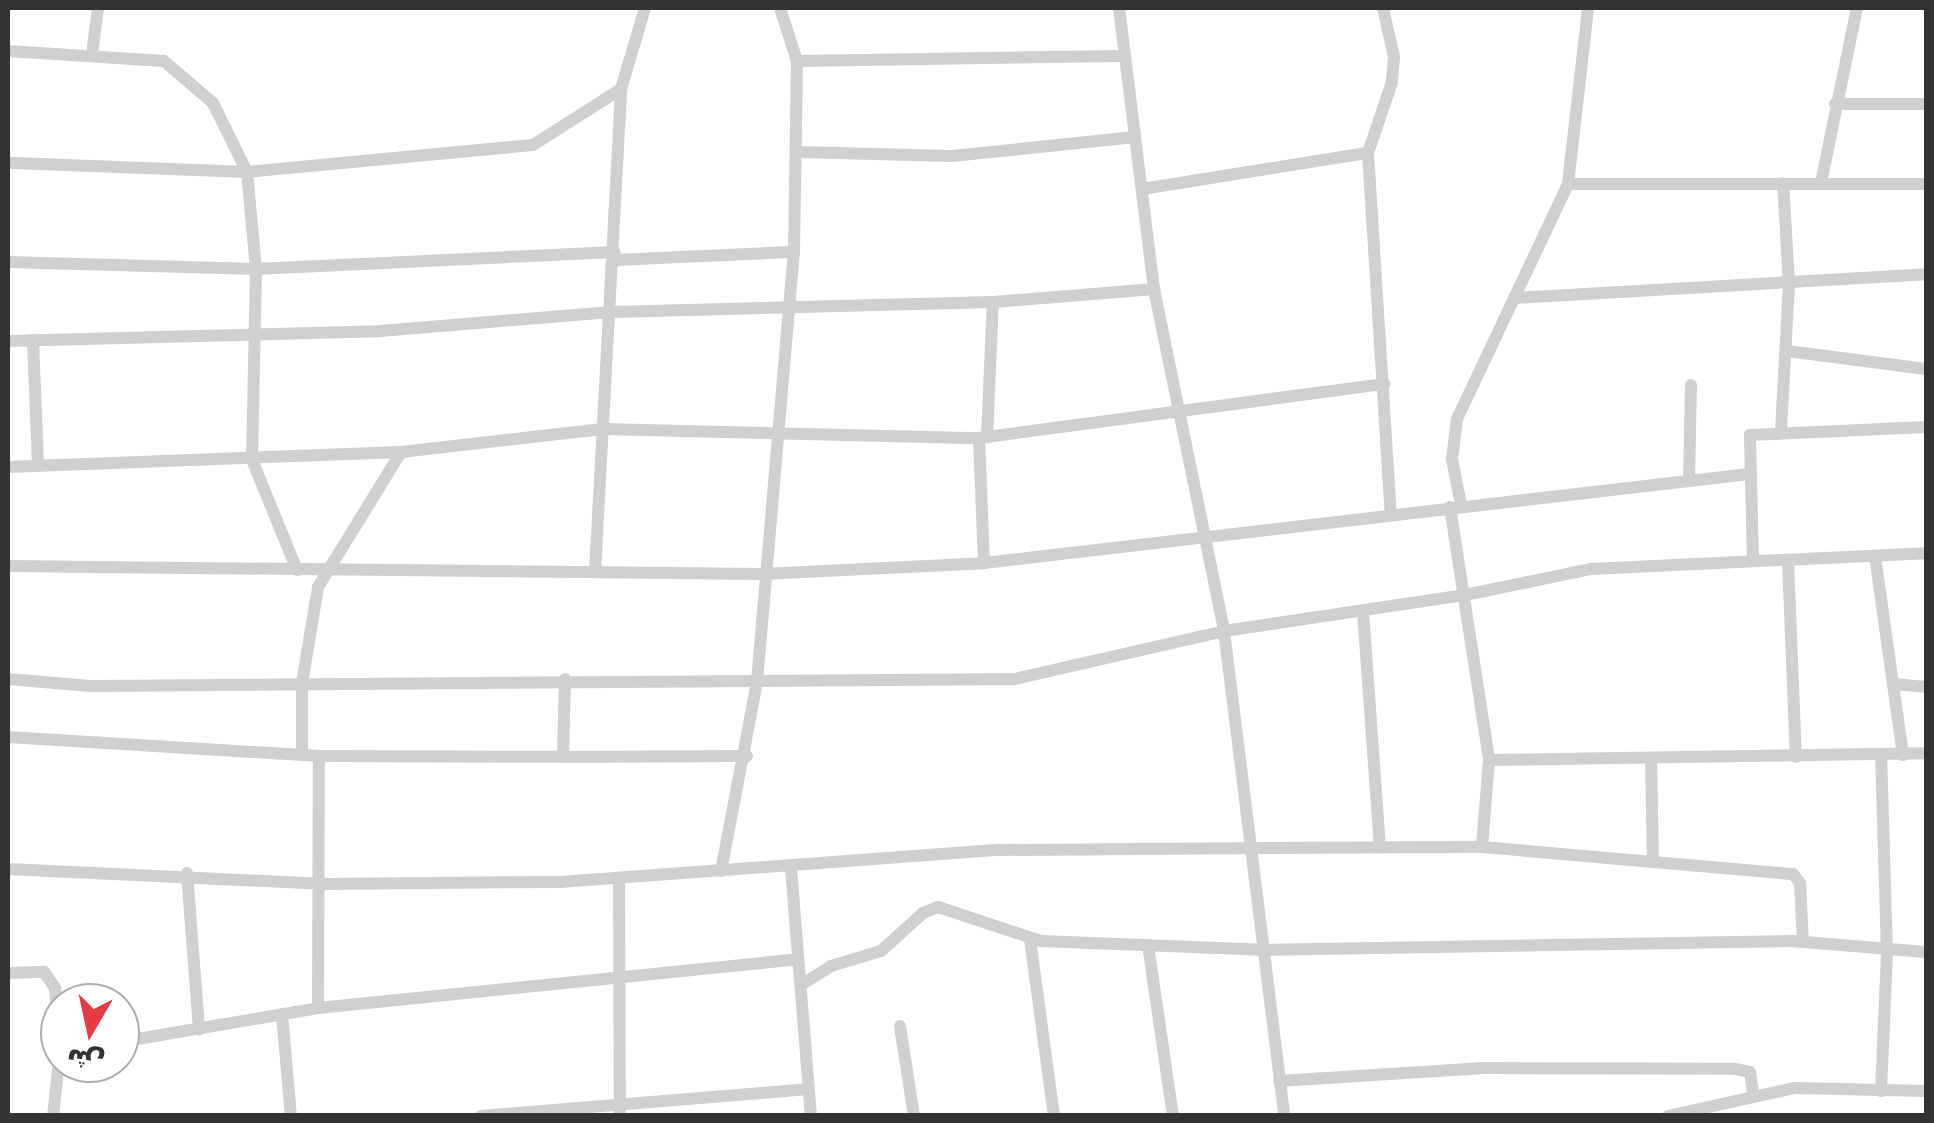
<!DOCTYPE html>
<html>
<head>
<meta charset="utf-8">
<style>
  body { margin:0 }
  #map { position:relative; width:1934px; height:1123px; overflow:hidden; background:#fff; font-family:"DejaVu Sans",Vazirmatn,sans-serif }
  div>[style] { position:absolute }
  .minor>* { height:12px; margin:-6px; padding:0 6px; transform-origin:6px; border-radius:6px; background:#d0d0d0 }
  span { translate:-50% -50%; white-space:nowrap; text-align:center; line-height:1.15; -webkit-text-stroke:10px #fff; paint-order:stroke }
  .frame { position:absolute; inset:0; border:10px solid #333; pointer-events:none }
  .north { position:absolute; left:40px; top:983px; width:100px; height:100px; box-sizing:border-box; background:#fff; border:2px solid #adadad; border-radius:50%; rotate:189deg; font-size:28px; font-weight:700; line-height:40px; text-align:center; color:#333 }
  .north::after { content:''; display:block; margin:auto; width:35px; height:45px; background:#e63946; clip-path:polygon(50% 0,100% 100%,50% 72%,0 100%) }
</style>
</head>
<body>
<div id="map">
  <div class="minor">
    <i style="left:780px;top:8px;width:56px;rotate:72.2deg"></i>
    <i style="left:1119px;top:8px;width:283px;rotate:82.9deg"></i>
    <i style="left:1154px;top:289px;width:349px;rotate:78.4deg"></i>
    <i style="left:1224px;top:631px;width:489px;rotate:82.9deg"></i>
    <i style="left:1383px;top:8px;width:50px;rotate:77.3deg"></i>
    <i style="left:1394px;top:57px;width:25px;rotate:95deg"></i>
    <i style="left:1392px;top:82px;width:75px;rotate:108.7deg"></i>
    <i style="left:1368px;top:153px;width:363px;rotate:86.4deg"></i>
    <i style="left:8px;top:51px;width:156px;rotate:3.7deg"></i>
    <i style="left:164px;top:61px;width:65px;rotate:40.6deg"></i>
    <i style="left:213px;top:103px;width:77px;rotate:63.8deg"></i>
    <i style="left:247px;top:172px;width:239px;rotate:-177.8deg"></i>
    <i style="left:92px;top:54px;width:46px;rotate:-82.6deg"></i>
    <i style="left:1835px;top:104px;width:91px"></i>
    <i style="left:797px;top:152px;width:155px;rotate:1.5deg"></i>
    <i style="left:952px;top:156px;width:184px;rotate:-5.9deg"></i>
    <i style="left:1821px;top:183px;width:179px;rotate:-78.4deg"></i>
    <i style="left:1568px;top:184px;width:358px"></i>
    <i style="left:1142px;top:189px;width:229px;rotate:-9.1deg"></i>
    <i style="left:615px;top:260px;width:179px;rotate:-2.6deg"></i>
    <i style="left:8px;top:262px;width:248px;rotate:1.6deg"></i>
    <i style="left:256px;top:269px;width:359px;rotate:-2.7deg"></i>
    <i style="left:1514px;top:298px;width:413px;rotate:-3.3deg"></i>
    <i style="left:33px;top:340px;width:126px;rotate:87.7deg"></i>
    <i style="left:8px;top:341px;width:372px;rotate:-1.5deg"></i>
    <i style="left:380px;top:331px;width:232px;rotate:-4.7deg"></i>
    <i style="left:611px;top:312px;width:382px;rotate:-1.5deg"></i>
    <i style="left:993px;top:302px;width:162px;rotate:-4.6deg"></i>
    <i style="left:1787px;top:351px;width:140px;rotate:7.4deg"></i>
    <i style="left:1781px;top:431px;width:148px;rotate:-86.9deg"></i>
    <i style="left:1789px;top:283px;width:100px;rotate:-93.4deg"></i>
    <i style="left:987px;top:437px;width:135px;rotate:-87.5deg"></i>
    <i style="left:979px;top:438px;width:125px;rotate:87.7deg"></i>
    <i style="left:8px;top:467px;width:393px;rotate:-2.2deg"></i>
    <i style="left:401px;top:452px;width:203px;rotate:-6.5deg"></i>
    <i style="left:603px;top:429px;width:376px;rotate:1.4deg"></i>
    <i style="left:979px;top:438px;width:409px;rotate:-7.6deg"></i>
    <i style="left:1689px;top:480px;width:95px;rotate:-88.8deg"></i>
    <i style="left:1461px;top:505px;width:47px;rotate:-101.1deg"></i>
    <i style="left:1452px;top:459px;width:40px;rotate:-82.9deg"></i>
    <i style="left:1457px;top:419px;width:260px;rotate:-64.7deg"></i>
    <i style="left:1568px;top:184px;width:177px;rotate:-83.5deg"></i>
    <i style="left:1450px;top:507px;width:256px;rotate:81.2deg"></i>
    <i style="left:1489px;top:760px;width:87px;rotate:94.6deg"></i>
    <i style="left:1875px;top:556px;width:201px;rotate:82deg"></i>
    <i style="left:1753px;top:561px;width:126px;rotate:-91.4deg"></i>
    <i style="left:1750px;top:435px;width:176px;rotate:-2.6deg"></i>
    <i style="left:1788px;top:561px;width:196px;rotate:87.7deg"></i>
    <i style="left:8px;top:566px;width:754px;rotate:0.61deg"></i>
    <i style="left:762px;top:574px;width:222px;rotate:-2.8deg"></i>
    <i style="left:984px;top:563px;width:770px;rotate:-6.64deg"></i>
    <i style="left:297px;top:570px;width:119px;rotate:-112.2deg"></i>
    <i style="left:252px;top:460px;width:191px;rotate:-88.8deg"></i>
    <i style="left:256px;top:269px;width:97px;rotate:-95.3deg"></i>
    <i style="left:247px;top:172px;width:287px;rotate:-5.4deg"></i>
    <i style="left:533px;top:145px;width:104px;rotate:-32.5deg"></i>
    <i style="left:621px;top:89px;width:84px;rotate:-73.5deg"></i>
    <i style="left:595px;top:572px;width:484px;rotate:-86.9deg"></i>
    <i style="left:1363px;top:611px;width:237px;rotate:85.9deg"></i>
    <i style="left:8px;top:679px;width:83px;rotate:4.8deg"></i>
    <i style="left:91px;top:686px;width:924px;rotate:-0.43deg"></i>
    <i style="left:1015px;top:679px;width:214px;rotate:-12.9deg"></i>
    <i style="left:1224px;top:631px;width:244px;rotate:-8.5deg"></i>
    <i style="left:1465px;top:595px;width:129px;rotate:-11.7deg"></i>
    <i style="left:1591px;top:569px;width:335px;rotate:-2.7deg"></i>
    <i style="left:565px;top:679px;width:78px;rotate:91.5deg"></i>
    <i style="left:563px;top:757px;width:184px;rotate:-0.3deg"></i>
    <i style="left:1893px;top:684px;width:33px;rotate:5deg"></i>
    <i style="left:8px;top:737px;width:312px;rotate:3.5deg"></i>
    <i style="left:319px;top:756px;width:244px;rotate:0.2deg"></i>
    <i style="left:302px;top:755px;width:72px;rotate:-90deg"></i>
    <i style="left:302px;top:683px;width:97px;rotate:-80.5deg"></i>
    <i style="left:318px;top:587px;width:158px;rotate:-58.4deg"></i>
    <i style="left:1651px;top:758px;width:101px;rotate:88.9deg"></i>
    <i style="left:1489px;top:760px;width:437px;rotate:-0.9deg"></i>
    <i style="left:791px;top:868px;width:249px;rotate:85.4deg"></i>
    <i style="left:8px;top:869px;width:313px;rotate:2.7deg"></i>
    <i style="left:321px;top:884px;width:239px;rotate:-0.5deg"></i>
    <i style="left:560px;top:882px;width:440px;rotate:-4.2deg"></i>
    <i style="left:999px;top:850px;width:483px;rotate:-0.4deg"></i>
    <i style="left:1482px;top:847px;width:312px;rotate:5deg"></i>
    <i style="left:1793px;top:874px;width:11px;rotate:52deg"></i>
    <i style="left:1800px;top:883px;width:59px;rotate:87.1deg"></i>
    <i style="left:721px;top:871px;width:192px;rotate:-79.2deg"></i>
    <i style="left:757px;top:682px;width:432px;rotate:-85.1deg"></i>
    <i style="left:794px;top:252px;width:191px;rotate:-89.1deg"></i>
    <i style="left:797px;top:61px;width:326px;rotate:-0.9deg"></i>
    <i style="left:187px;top:873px;width:157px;rotate:85.6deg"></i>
    <i style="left:619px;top:878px;width:238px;rotate:89.8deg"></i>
    <i style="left:1030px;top:939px;width:179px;rotate:82.3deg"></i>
    <i style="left:1148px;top:945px;width:173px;rotate:81.7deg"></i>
    <i style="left:8px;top:973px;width:36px;rotate:-2deg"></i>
    <i style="left:44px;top:972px;width:19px;rotate:55deg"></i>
    <i style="left:55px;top:988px;width:63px;rotate:85.5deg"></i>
    <i style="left:60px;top:1051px;width:65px;rotate:96.1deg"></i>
    <i style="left:801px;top:985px;width:36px;rotate:-32deg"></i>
    <i style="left:831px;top:966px;width:52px;rotate:-16.7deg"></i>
    <i style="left:881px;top:951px;width:57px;rotate:-42.1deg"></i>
    <i style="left:923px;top:913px;width:16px;rotate:-22deg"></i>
    <i style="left:938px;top:907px;width:108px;rotate:18.3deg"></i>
    <i style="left:1041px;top:941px;width:221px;rotate:2.3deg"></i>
    <i style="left:1262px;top:950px;width:530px;rotate:-0.97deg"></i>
    <i style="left:1792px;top:941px;width:134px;rotate:4.7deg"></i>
    <i style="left:318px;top:1008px;width:252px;rotate:-89.8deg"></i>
    <i style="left:282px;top:1014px;width:102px;rotate:85deg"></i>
    <i style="left:900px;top:1026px;width:91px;rotate:81.2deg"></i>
    <i style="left:120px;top:1042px;width:201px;rotate:-9.7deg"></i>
    <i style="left:318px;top:1008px;width:482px;rotate:-5.8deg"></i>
    <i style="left:1279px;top:1081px;width:206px;rotate:-3.6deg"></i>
    <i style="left:1485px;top:1068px;width:250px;rotate:0.2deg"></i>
    <i style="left:1735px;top:1069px;width:15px;rotate:11deg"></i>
    <i style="left:1750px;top:1072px;width:21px;rotate:82deg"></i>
    <i style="left:1881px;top:1091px;width:137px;rotate:-87.5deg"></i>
    <i style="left:1887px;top:954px;width:198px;rotate:-91.7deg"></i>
    <i style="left:481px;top:1116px;width:328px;rotate:-4.7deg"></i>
    <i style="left:1668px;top:1116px;width:129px;rotate:-12.5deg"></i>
    <i style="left:1794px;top:1088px;width:132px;rotate:1.3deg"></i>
  </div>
  <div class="frame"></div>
  <div class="north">ش</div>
</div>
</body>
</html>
